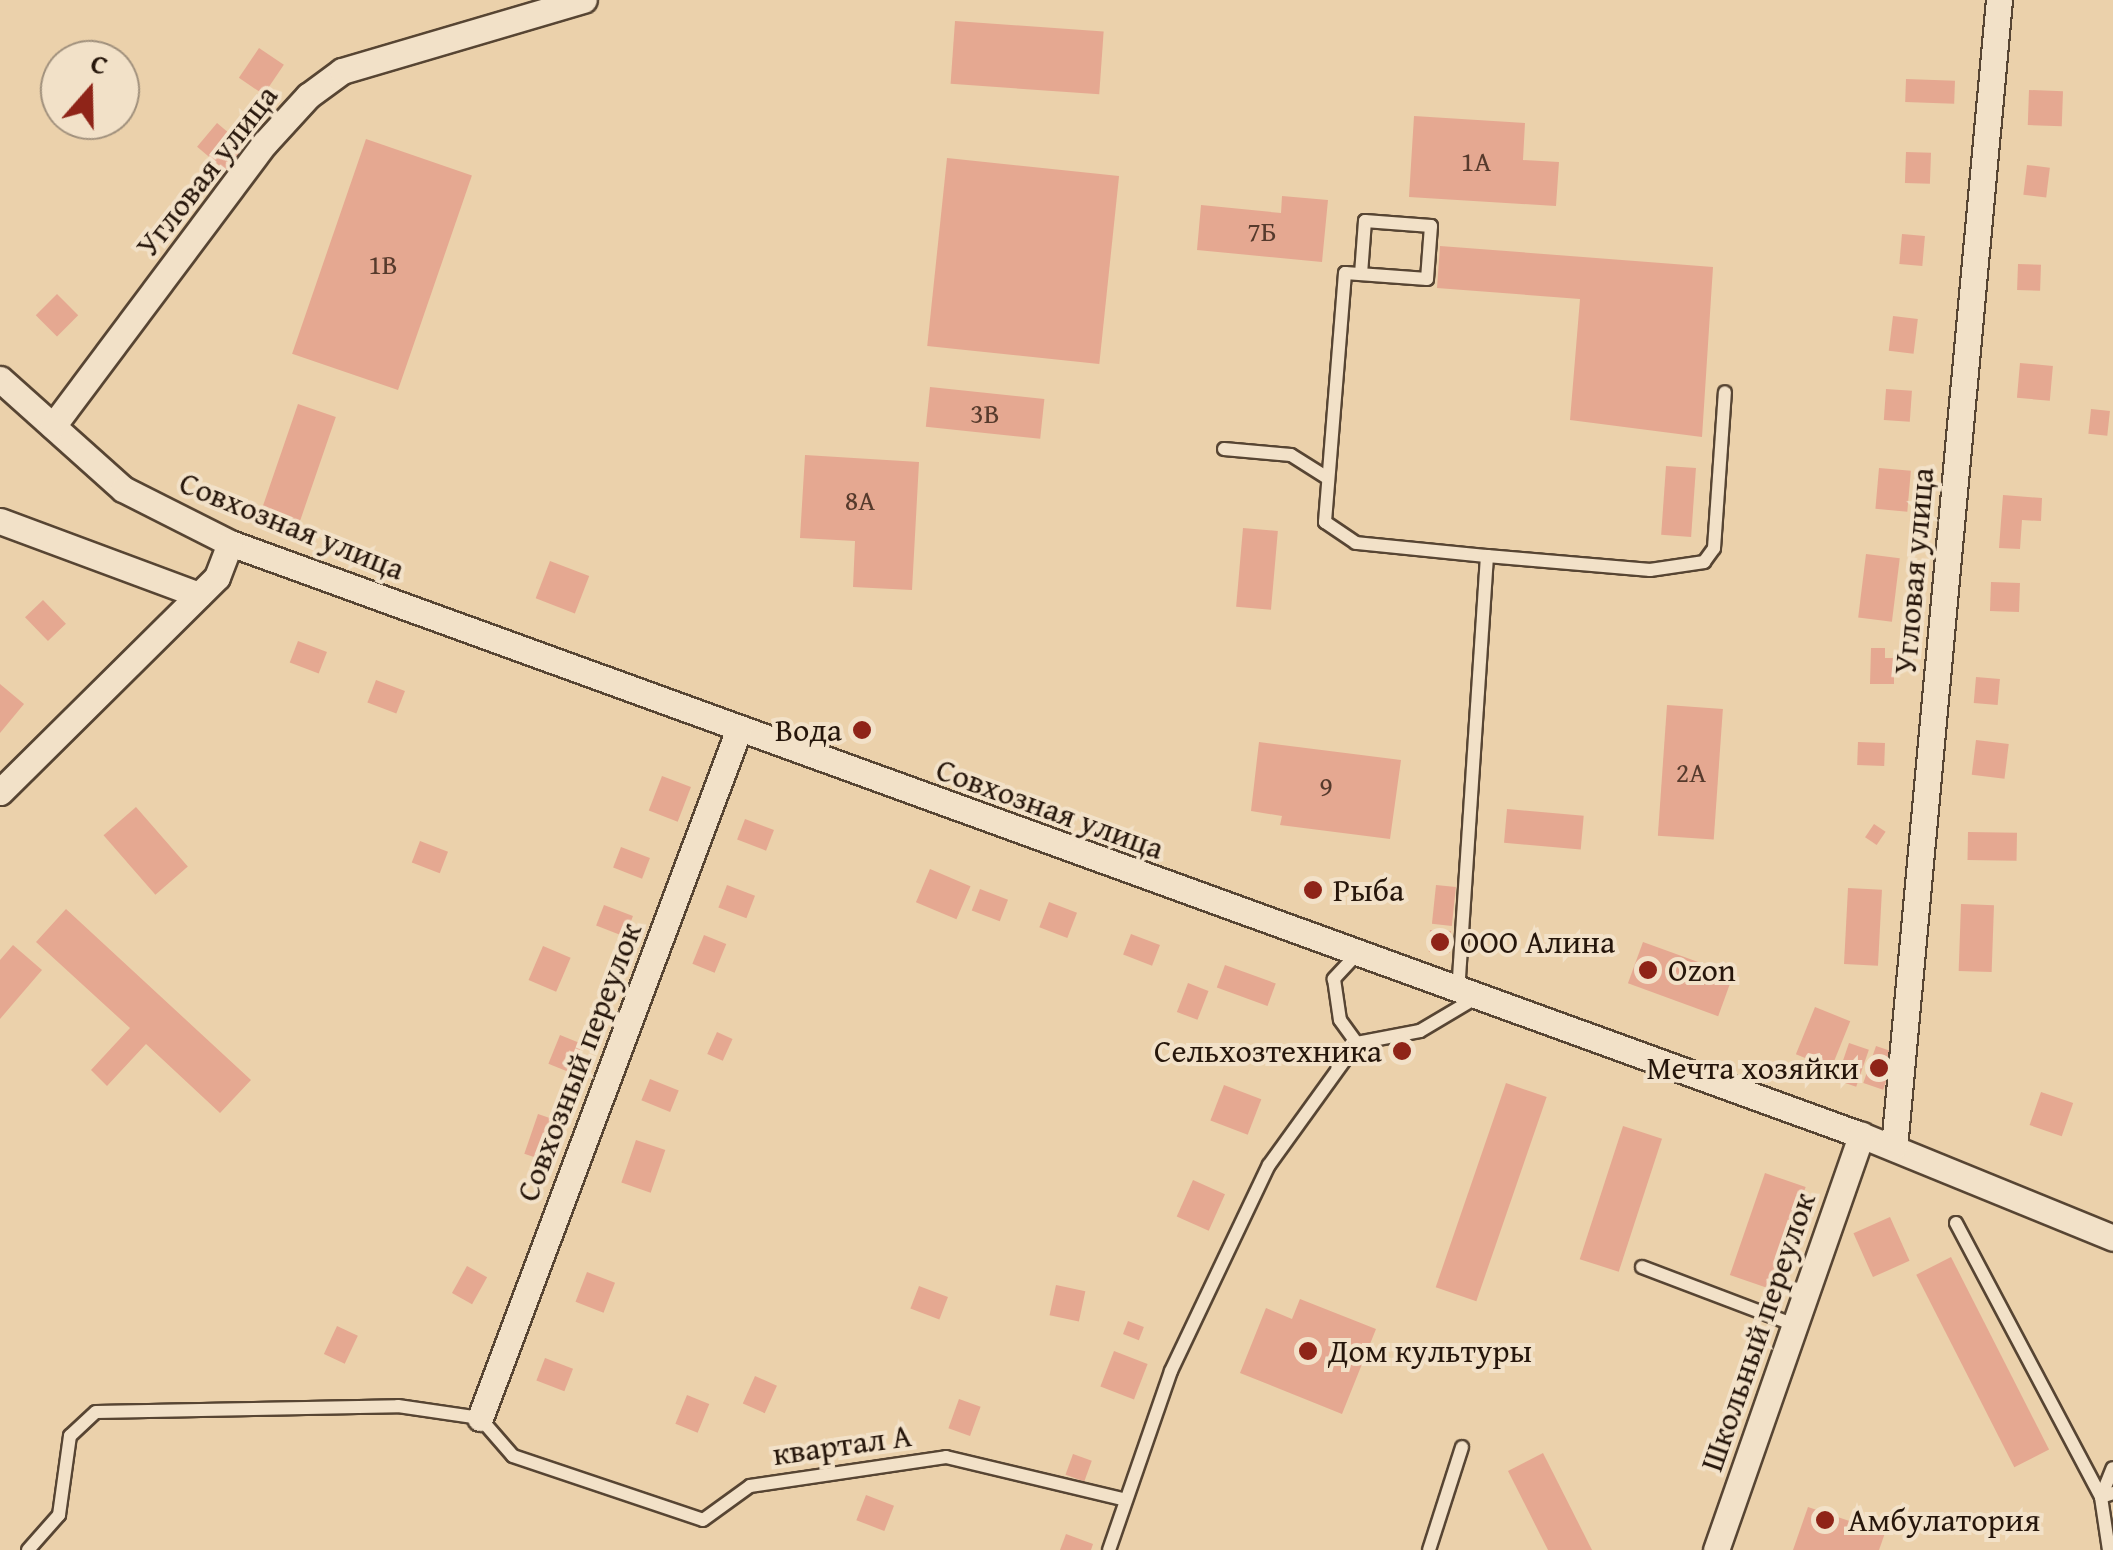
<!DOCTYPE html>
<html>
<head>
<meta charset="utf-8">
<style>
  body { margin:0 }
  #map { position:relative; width:2113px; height:1550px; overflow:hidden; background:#ebd1ab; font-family:"Gentium Book Plus",serif }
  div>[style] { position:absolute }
  .building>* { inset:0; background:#e5a891; transform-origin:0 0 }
  .roads { filter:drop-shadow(2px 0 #574533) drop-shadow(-2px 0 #574533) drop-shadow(0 2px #574533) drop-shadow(0 -2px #574533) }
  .lane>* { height:12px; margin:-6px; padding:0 6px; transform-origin:6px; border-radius:6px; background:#f2e1c8 }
  .street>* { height:25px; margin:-12.5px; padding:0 12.5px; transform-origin:12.5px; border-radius:12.5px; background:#f2e1c8 }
  .dots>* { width:28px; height:28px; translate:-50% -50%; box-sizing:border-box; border:5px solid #f2e1c8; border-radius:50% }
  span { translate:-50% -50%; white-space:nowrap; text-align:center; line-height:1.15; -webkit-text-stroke:8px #f2e1c8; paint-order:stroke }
  .number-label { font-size:28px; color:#563a2c }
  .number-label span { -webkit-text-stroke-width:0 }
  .street-label { font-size:32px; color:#26160b }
  .poi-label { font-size:32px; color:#26160b }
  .right { translate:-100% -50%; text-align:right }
  .left { translate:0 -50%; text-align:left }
  .north { position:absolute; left:40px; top:40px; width:100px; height:100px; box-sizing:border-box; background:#f2e1c8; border:2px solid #a0907c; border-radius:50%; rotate:20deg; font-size:28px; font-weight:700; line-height:40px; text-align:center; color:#26160b }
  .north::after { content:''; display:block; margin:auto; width:35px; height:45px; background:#8f2418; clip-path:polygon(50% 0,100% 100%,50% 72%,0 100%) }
</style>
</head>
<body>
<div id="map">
  <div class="building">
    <i style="left:955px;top:21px;width:149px;height:63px;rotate:4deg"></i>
    <i style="left:259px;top:48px;width:30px;height:36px;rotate:34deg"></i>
    <i style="left:1906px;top:79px;width:49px;height:23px;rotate:2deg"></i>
    <i style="left:2029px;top:90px;width:34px;height:35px;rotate:2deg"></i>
    <i style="clip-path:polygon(1414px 116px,1525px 123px,1523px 160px,1559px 162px,1556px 206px,1409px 197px)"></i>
    <i style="left:217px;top:123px;width:42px;height:31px;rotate:40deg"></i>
    <i style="left:366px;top:139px;width:112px;height:227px;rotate:19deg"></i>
    <i style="left:1906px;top:152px;width:25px;height:31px;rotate:2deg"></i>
    <i style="left:947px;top:158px;width:173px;height:189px;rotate:6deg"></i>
    <i style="left:2027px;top:165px;width:23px;height:30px;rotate:7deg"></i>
    <i style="clip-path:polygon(1282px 196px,1328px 200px,1322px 262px,1197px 250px,1201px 205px,1281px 213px)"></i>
    <i style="left:1902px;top:234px;width:23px;height:30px;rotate:5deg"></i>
    <i style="clip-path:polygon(1440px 246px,1713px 267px,1702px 437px,1570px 420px,1580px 299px,1437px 288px)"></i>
    <i style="left:2018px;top:264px;width:23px;height:26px;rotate:2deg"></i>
    <i style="left:57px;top:294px;width:30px;height:30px;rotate:45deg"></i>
    <i style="left:1893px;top:316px;width:25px;height:35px;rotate:7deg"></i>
    <i style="left:2020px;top:363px;width:33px;height:35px;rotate:5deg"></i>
    <i style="left:930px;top:387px;width:115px;height:40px;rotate:6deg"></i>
    <i style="left:1886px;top:389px;width:26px;height:31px;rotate:4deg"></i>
    <i style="left:298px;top:404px;width:40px;height:114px;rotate:19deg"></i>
    <i style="left:2091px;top:409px;width:19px;height:25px;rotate:6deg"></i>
    <i style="clip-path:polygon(805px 455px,919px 462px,912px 590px,853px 587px,855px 541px,800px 538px)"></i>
    <i style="left:1666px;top:466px;width:30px;height:69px;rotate:4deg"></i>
    <i style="left:1879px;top:468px;width:32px;height:41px;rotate:5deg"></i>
    <i style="clip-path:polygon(2003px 495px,2042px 498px,2041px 521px,2022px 520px,2020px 549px,1999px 548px)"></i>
    <i style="left:1243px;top:528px;width:35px;height:79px;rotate:5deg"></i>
    <i style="left:1866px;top:554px;width:34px;height:64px;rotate:7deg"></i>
    <i style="left:550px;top:561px;width:42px;height:40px;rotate:21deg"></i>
    <i style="left:1991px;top:582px;width:29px;height:29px;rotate:2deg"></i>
    <i style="left:43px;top:600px;width:33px;height:25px;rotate:46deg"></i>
    <i style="left:298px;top:641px;width:31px;height:23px;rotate:21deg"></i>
    <i style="clip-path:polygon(1871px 648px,1885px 648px,1885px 658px,1894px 658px,1894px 684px,1870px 684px)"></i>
    <i style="left:1976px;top:677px;width:24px;height:26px;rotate:5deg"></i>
    <i style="left:376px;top:680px;width:31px;height:24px;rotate:21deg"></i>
    <i style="clip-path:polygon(0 684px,24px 704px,0 733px)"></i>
    <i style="left:1667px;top:705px;width:56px;height:131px;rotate:4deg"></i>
    <i style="left:853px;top:723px;width:21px;height:8px;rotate:19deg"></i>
    <i style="left:1976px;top:740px;width:33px;height:35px;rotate:7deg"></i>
    <i style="clip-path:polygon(1259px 742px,1401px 760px,1390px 839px,1280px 825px,1282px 816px,1251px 811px)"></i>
    <i style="left:1858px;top:742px;width:27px;height:23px;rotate:2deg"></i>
    <i style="left:662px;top:776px;width:31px;height:37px;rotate:21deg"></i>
    <i style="left:136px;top:807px;width:79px;height:43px;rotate:49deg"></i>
    <i style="left:1507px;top:809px;width:77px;height:34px;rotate:5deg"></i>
    <i style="left:745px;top:819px;width:31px;height:22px;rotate:21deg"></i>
    <i style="left:1874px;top:824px;width:14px;height:16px;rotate:34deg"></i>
    <i style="left:1968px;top:832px;width:49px;height:28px;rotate:1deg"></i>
    <i style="left:420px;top:841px;width:30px;height:23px;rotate:21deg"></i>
    <i style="left:621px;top:847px;width:31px;height:22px;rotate:21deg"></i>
    <i style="left:930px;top:869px;width:44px;height:36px;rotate:23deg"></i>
    <i style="left:1306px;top:879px;width:21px;height:16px;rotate:19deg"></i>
    <i style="left:727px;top:885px;width:30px;height:24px;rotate:21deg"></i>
    <i style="left:1436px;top:885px;width:20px;height:39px;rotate:6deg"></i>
    <i style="left:1848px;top:888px;width:34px;height:76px;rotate:3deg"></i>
    <i style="left:980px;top:889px;width:30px;height:23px;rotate:21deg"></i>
    <i style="left:1049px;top:902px;width:30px;height:27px;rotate:21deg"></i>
    <i style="left:1961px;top:904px;width:33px;height:67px;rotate:2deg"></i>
    <i style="left:604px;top:905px;width:31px;height:22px;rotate:21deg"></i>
    <i style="clip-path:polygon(66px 909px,251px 1080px,220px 1113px,146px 1044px,107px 1086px,91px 1070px,130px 1028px,36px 942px)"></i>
    <i style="left:1430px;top:930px;width:21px;height:22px;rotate:3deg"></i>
    <i style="left:1131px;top:934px;width:31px;height:22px;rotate:21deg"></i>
    <i style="left:704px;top:935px;width:24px;height:31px;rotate:22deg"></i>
    <i style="left:1643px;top:942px;width:96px;height:44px;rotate:20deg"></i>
    <i style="clip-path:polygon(13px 945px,42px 970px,0 1019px,0 960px)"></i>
    <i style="left:543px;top:946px;width:30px;height:37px;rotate:23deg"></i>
    <i style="left:1225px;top:965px;width:54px;height:24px;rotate:20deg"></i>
    <i style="left:1188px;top:983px;width:22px;height:31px;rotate:21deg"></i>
    <i style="left:1815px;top:1007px;width:38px;height:51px;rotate:22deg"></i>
    <i style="left:717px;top:1032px;width:17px;height:24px;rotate:24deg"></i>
    <i style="left:560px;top:1035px;width:24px;height:31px;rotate:22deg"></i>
    <i style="left:1849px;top:1043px;width:21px;height:39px;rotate:19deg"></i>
    <i style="left:1876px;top:1046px;width:21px;height:39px;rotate:19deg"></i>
    <i style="left:650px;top:1079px;width:31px;height:23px;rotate:22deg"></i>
    <i style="left:1506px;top:1083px;width:43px;height:216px;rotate:19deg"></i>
    <i style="left:1224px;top:1085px;width:40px;height:38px;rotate:21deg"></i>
    <i style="left:2041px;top:1092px;width:34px;height:35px;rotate:19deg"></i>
    <i style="left:538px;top:1114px;width:28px;height:42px;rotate:19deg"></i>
    <i style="left:1623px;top:1126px;width:41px;height:140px;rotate:18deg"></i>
    <i style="left:636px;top:1140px;width:31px;height:45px;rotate:19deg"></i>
    <i style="left:1765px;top:1173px;width:43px;height:108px;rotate:19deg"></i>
    <i style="left:1193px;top:1180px;width:35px;height:40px;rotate:24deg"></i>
    <i style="left:1890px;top:1217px;width:48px;height:40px;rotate:66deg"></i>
    <i style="left:1951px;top:1257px;width:216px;height:39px;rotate:63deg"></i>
    <i style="left:467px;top:1266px;width:23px;height:31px;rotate:29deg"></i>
    <i style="left:587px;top:1272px;width:30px;height:32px;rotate:21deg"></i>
    <i style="left:1056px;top:1285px;width:30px;height:31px;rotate:12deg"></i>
    <i style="left:919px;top:1286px;width:31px;height:24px;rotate:21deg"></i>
    <i style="clip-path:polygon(1300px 1299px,1376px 1329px,1342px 1414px,1240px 1373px,1266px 1308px,1292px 1319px)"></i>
    <i style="left:1128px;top:1321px;width:17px;height:14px;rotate:21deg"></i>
    <i style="left:337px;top:1326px;width:23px;height:31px;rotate:25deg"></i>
    <i style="left:1114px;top:1351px;width:36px;height:38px;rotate:21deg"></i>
    <i style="left:545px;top:1358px;width:30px;height:24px;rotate:21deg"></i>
    <i style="left:755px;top:1376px;width:24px;height:30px;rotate:24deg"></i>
    <i style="left:687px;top:1395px;width:24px;height:31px;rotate:22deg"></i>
    <i style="left:959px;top:1399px;width:23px;height:31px;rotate:20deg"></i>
    <i style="clip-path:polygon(1543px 1453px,1592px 1550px,1548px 1550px,1508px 1471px)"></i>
    <i style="left:1073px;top:1454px;width:20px;height:22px;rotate:20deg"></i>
    <i style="left:866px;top:1495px;width:30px;height:27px;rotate:21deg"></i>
    <i style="clip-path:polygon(1808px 1507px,1885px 1533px,1879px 1550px,1793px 1550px)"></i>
    <i style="clip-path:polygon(1066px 1534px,1093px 1544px,1091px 1550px,1060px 1550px)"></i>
  </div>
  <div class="roads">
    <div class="lane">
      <i style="left:1361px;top:274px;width:53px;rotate:-85.7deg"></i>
      <i style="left:1365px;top:221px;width:66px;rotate:4.3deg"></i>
      <i style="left:1431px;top:226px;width:53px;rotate:94.3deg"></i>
      <i style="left:1427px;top:279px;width:82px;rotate:-175.8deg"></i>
      <i style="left:1345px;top:273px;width:250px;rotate:94.6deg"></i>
      <i style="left:1325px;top:522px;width:37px;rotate:34deg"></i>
      <i style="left:1356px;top:543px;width:132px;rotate:5.7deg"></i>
      <i style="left:1487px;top:556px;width:436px;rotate:93.8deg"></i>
      <i style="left:1224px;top:449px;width:67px;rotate:5.1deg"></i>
      <i style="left:1291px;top:455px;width:41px;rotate:32.2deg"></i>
      <i style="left:1487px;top:556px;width:164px;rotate:4.9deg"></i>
      <i style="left:1650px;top:570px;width:55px;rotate:-8.4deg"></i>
      <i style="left:1704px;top:562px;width:17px;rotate:-54deg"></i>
      <i style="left:1714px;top:548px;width:156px;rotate:-86deg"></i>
      <i style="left:1356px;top:955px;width:33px;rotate:133deg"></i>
      <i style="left:1334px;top:979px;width:41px;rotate:81.7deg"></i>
      <i style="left:1340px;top:1020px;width:29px;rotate:54deg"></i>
      <i style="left:1357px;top:1043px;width:64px;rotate:-10.8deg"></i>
      <i style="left:1420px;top:1031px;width:63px;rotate:-30.7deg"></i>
      <i style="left:1956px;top:1223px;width:310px;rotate:62.1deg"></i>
      <i style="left:2101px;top:1497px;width:13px;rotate:-18deg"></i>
      <i style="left:1642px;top:1267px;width:164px;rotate:20.8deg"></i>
      <i style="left:28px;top:1550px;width:47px;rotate:-48.5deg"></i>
      <i style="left:59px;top:1515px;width:80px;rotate:-82.1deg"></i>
      <i style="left:70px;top:1436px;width:35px;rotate:-43deg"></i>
      <i style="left:96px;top:1412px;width:302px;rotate:-1.1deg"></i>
      <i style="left:398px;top:1406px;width:83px;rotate:8.3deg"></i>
      <i style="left:480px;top:1418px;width:50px;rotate:49deg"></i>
      <i style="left:513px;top:1456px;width:200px;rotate:18.6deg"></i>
      <i style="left:703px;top:1520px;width:58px;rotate:-35.9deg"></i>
      <i style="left:750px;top:1486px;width:198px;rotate:-8.4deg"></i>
      <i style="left:946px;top:1457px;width:185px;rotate:13.4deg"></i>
      <i style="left:1109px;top:1550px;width:189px;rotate:-70.9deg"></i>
      <i style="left:1171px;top:1371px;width:228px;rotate:-64.6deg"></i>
      <i style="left:1269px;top:1165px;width:150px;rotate:-54.2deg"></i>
      <i style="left:1429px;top:1550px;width:108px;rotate:-72.2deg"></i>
      <i style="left:2109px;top:1550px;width:54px;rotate:-98.6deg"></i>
      <i style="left:2101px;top:1497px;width:31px;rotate:-68deg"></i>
    </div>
    <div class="street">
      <i style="left:0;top:379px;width:165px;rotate:41.8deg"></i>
      <i style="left:123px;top:489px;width:120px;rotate:26.8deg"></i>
      <i style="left:230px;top:543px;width:1735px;rotate:19.95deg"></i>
      <i style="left:1861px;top:1135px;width:272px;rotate:22.2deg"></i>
      <i style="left:53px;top:426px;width:354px;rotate:-53.2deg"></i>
      <i style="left:265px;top:143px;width:64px;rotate:-47.5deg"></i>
      <i style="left:308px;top:96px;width:42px;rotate:-36.3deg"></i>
      <i style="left:342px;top:71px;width:252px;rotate:-16.4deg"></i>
      <i style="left:0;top:521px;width:212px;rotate:20.4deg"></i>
      <i style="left:0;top:792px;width:305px;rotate:-44.7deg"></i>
      <i style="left:217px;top:577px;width:36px;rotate:-69deg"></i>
      <i style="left:1894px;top:1147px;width:1152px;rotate:-84.77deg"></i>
      <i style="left:480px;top:1418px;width:736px;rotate:-69.4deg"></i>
      <i style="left:1716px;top:1550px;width:440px;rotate:-70.7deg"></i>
    </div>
  </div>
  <div class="dots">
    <i style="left:862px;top:730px;background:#8f2418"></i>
    <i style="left:1313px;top:890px;background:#8f2418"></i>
    <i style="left:1440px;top:942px;background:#8f2418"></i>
    <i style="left:1648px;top:970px;background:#8f2418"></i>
    <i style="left:1402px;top:1051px;background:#8f2418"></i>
    <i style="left:1879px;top:1068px;background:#8f2418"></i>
    <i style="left:1308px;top:1351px;background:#8f2418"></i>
    <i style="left:1825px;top:1520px;background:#8f2418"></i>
  </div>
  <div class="number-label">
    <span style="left:1476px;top:161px">1А</span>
    <span style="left:1262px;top:231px">7Б</span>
    <span style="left:383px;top:264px">1В</span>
    <span style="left:985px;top:413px">3В</span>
    <span style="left:860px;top:500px">8А</span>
    <span style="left:1691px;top:772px">2А</span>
    <span style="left:1326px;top:786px">9</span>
  </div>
  <div class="street-label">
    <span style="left:207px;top:171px;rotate:-52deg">Угловая улица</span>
    <span style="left:292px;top:526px;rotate:22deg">Совхозная улица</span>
    <span style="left:1914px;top:571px;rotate:-85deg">Угловая улица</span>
    <span style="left:1050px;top:809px;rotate:20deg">Совхозная улица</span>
    <span style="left:579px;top:1062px;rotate:-69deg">Совхозный переулок</span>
    <span style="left:1758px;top:1332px;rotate:-71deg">Школьный переулок</span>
    <span style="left:842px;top:1445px;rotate:-8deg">квартал А</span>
  </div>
  <div class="poi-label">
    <span class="right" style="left:842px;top:730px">Вода</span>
    <span class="left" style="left:1333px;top:890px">Рыба</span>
    <span class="left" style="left:1460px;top:942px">ООО Алина</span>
    <span class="left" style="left:1668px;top:970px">Ozon</span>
    <span class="right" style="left:1382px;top:1051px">Сельхозтехника</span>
    <span class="right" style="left:1859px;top:1068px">Мечта хозяйки</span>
    <span class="left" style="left:1328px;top:1351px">Дом культуры</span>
    <span class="left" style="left:1848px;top:1520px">Амбулатория</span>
  </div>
  <div class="north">С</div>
</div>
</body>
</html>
